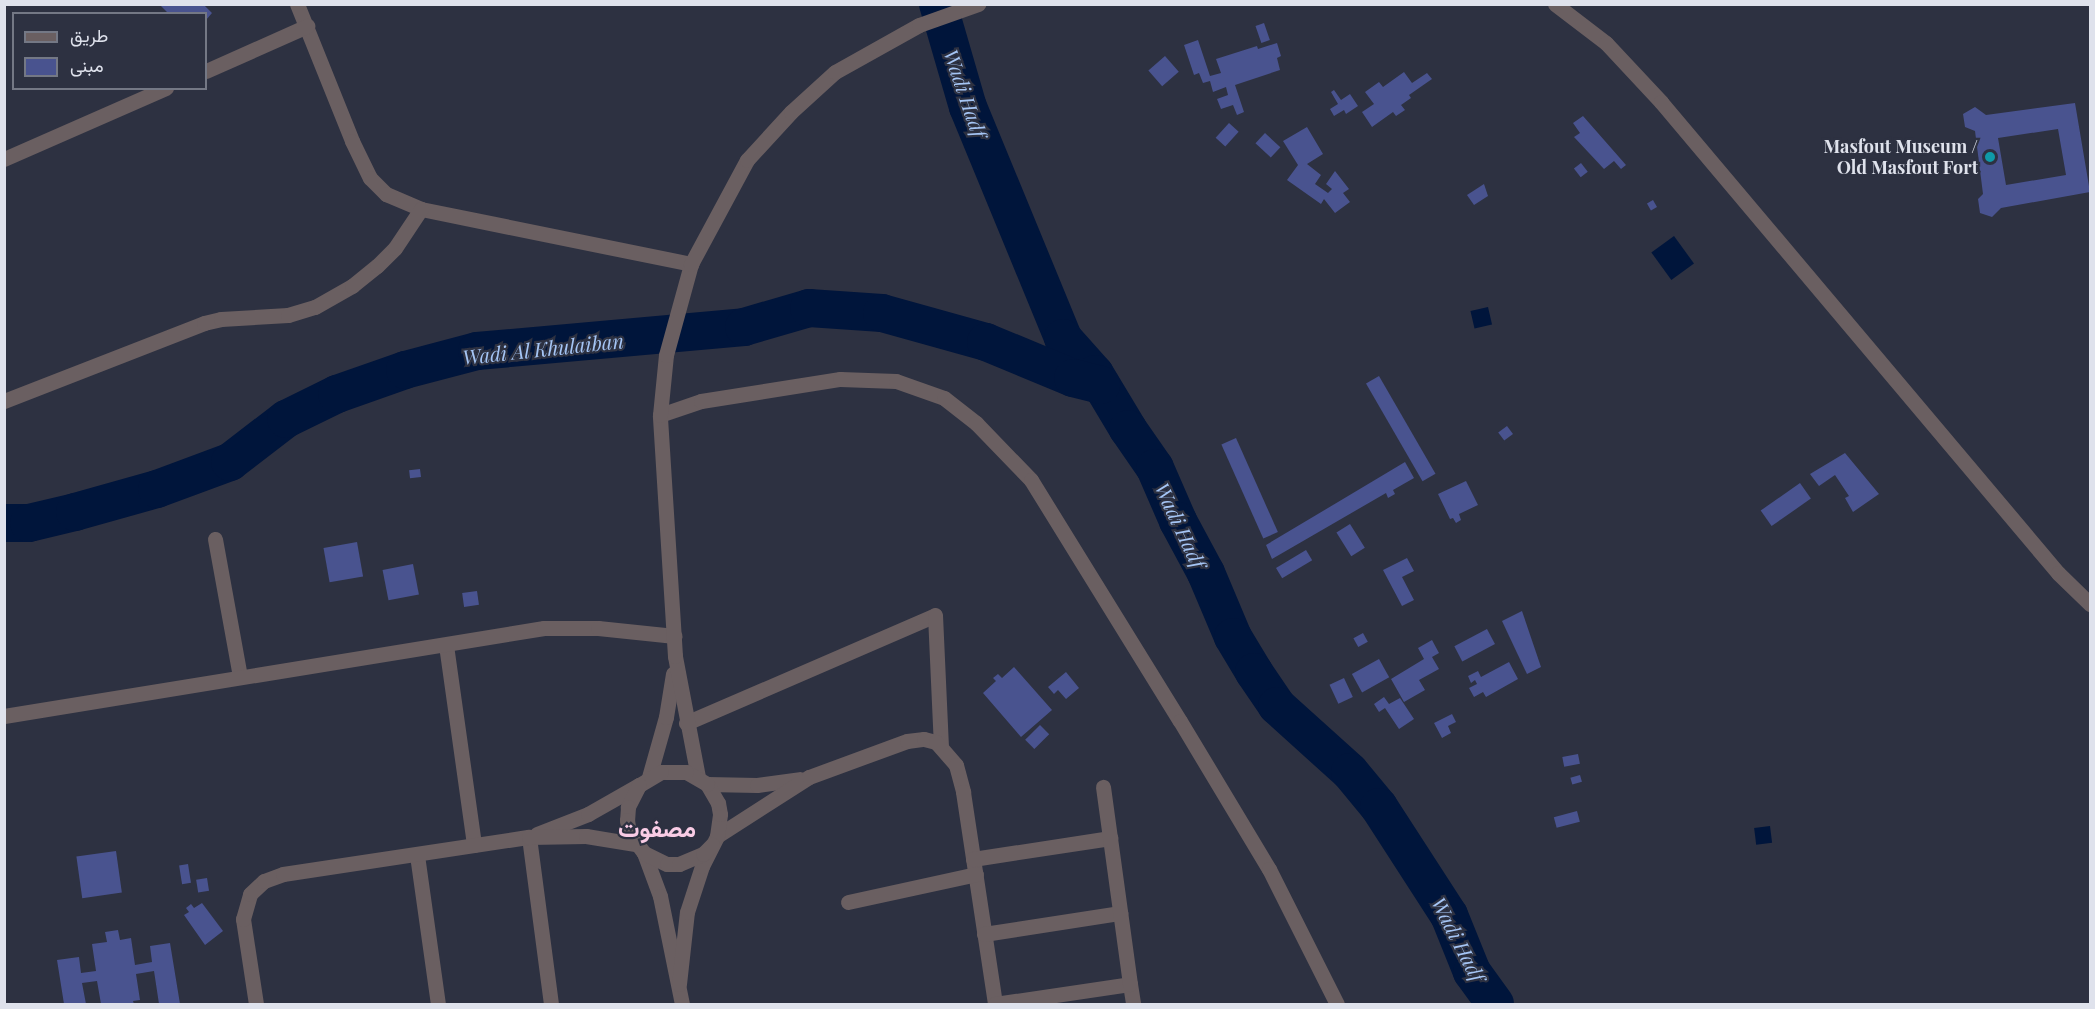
<!DOCTYPE html>
<html>
<head>
<meta charset="utf-8">
<style>
  body { margin:0 }
  #map { position:relative; width:2095px; height:1009px; overflow:hidden; background:#2d3141; font-family:"Playfair Display",Vazirmatn,serif }
  div>[style] { position:absolute }
  .water>* { inset:0; background:#00153b; transform-origin:0 0 }
  .river>* { height:38px; margin:-19px; padding:0 19px; transform-origin:19px; border-radius:19px; background:#00153b }
  .building>* { inset:0; background:#49538f; transform-origin:0 0 }
  .minor>* { height:15px; margin:-7.5px; padding:0 7.5px; transform-origin:7.5px; border-radius:7.5px; background:#6a5f61 }
  .tertiary>* { height:15px; margin:-7.5px; padding:0 7.5px; transform-origin:7.5px; border-radius:7.5px; background:#6a5f61 }
  .dots>* { width:16px; height:16px; translate:-50% -50%; box-sizing:border-box; border:3px solid #2d3141; border-radius:50% }
  span { translate:-50% -50%; white-space:nowrap; text-align:center; line-height:1.15; -webkit-text-stroke:4.5px #2d3141; paint-order:stroke }
  .poi-label { font-size:18px; color:#dfe2ec; font-weight:700 }
  .right { translate:-100% -50%; text-align:right }
  .water-label { font-size:20px; color:#a5c5f5; font-style:italic }
  .district-label { font-size:24px; color:#f9cce5; font-weight:700 }
  .frame { position:absolute; inset:0; border:6px solid #dfe2ec; pointer-events:none }
  .legend { position:absolute; left:12px; top:12px; width:195px; height:78px; box-sizing:border-box; background:#2d3141; border:2px solid #747885; margin:0; padding:8px 10px; list-style:none; font-size:18px; color:#dfe2ec }
  .legend li { display:flex; align-items:center; gap:12px; height:30px }
  .legend b { width:30px; border:2px solid #747885 }
</style>
</head>
<body>
<div id="map">
  <div class="water">
    <i style="left:1674px;top:236px;width:34px;height:28px;rotate:54deg"></i>
    <i style="left:1488px;top:307px;width:18px;height:18px;rotate:77deg"></i>
    <i style="left:1770px;top:826px;width:17px;height:16px;rotate:83deg"></i>
  </div>
  <div class="river">
    <i style="left:938px;top:4px;width:107px;rotate:73.8deg"></i>
    <i style="left:968px;top:107px;width:250px;rotate:67.6deg"></i>
    <i style="left:1063px;top:338px;width:48px;rotate:48.4deg"></i>
    <i style="left:1095px;top:374px;width:64px;rotate:59deg"></i>
    <i style="left:1128px;top:429px;width:47px;rotate:55.3deg"></i>
    <i style="left:1155px;top:468px;width:58px;rotate:66.5deg"></i>
    <i style="left:1178px;top:521px;width:59px;rotate:61.7deg"></i>
    <i style="left:1206px;top:573px;width:69px;rotate:67.1deg"></i>
    <i style="left:1233px;top:637px;width:41px;rotate:59deg"></i>
    <i style="left:1254px;top:672px;width:41px;rotate:55.9deg"></i>
    <i style="left:1277px;top:706px;width:98px;rotate:42.1deg"></i>
    <i style="left:1350px;top:772px;width:45px;rotate:50.4deg"></i>
    <i style="left:1379px;top:807px;width:129px;rotate:57.1deg"></i>
    <i style="left:1449px;top:915px;width:61px;rotate:68deg"></i>
    <i style="left:1472px;top:972px;width:39px;rotate:54deg"></i>
    <i style="left:4px;top:523px;width:25px"></i>
    <i style="left:29px;top:523px;width:47px;rotate:-13.4deg"></i>
    <i style="left:75px;top:512px;width:85px;rotate:-15.7deg"></i>
    <i style="left:157px;top:489px;width:78px;rotate:-20.3deg"></i>
    <i style="left:230px;top:462px;width:71px;rotate:-37.5deg"></i>
    <i style="left:286px;top:419px;width:57px;rotate:-26.1deg"></i>
    <i style="left:337px;top:394px;width:72px;rotate:-19.4deg"></i>
    <i style="left:405px;top:370px;width:74px;rotate:-14.8deg"></i>
    <i style="left:477px;top:351px;width:268px;rotate:-5.1deg"></i>
    <i style="left:744px;top:327px;width:68px;rotate:-16.3deg"></i>
    <i style="left:809px;top:308px;width:73px;rotate:3.9deg"></i>
    <i style="left:882px;top:313px;width:108px;rotate:15.6deg"></i>
    <i style="left:986px;top:342px;width:94px;rotate:22.5deg"></i>
    <i style="left:1073px;top:378px;width:29px;rotate:14deg"></i>
  </div>
  <div class="building">
    <i style="clip-path:polygon(159px 4px,203px 4px,212px 13px,206px 20px,206px 14px,169px 14px)"></i>
    <i style="left:1264px;top:23px;width:18px;height:9px;rotate:71deg"></i>
    <i style="clip-path:polygon(1198px 40px,1210px 76px,1221px 73px,1216px 59px,1257px 46px,1258px 49px,1277px 43px,1281px 56px,1277px 58px,1280px 70px,1235px 85px,1244px 112px,1237px 115px,1233px 105px,1221px 109px,1217px 99px,1228px 95px,1226px 87px,1213px 92px,1210px 81px,1203px 83px,1199px 73px,1194px 75px,1184px 45px)"></i>
    <i style="left:1165px;top:56px;width:21px;height:22px;rotate:49deg"></i>
    <i style="clip-path:polygon(1404px 72px,1412px 83px,1427px 73px,1432px 79px,1409px 95px,1411px 98px,1401px 105px,1405px 110px,1396px 116px,1393px 112px,1372px 127px,1362px 112px,1374px 104px,1365px 92px,1379px 82px,1383px 87px)"></i>
    <i style="clip-path:polygon(1334px 90px,1341px 100px,1350px 94px,1358px 106px,1346px 114px,1344px 110px,1334px 116px,1330px 109px,1338px 104px,1331px 92px)"></i>
    <i style="clip-path:polygon(evenodd,2075px 103px,2090px 192px,2001px 208px,1992px 217px,1980px 213px,1978px 199px,1983px 194px,1975px 131px,1965px 127px,1963px 114px,1975px 107px,1986px 115px,2075px 103px,2058px 129px,2066px 175px,2006px 185px,1998px 138px,2058px 129px)"></i>
    <i style="clip-path:polygon(1583px 116px,1626px 165px,1621px 169px,1614px 161px,1604px 169px,1574px 137px,1580px 133px,1573px 123px)"></i>
    <i style="left:1229px;top:123px;width:13px;height:20px;rotate:42deg"></i>
    <i style="clip-path:polygon(1307px 127px,1323px 154px,1307px 164px,1321px 175px,1315px 184px,1328px 193px,1332px 189px,1326px 184px,1335px 171px,1349px 189px,1343px 193px,1350px 202px,1335px 213px,1324px 199px,1321px 204px,1287px 180px,1298px 165px,1283px 141px)"></i>
    <i style="left:1265px;top:133px;width:21px;height:14px;rotate:43deg"></i>
    <i style="left:1581px;top:163px;width:11px;height:9px;rotate:52deg"></i>
    <i style="clip-path:polygon(1484px 184px,1488px 196px,1474px 205px,1467px 195px)"></i>
    <i style="left:1653px;top:200px;width:8px;height:7px;rotate:60deg"></i>
    <i style="left:1379px;top:376px;width:113px;height:15px;rotate:60deg"></i>
    <i style="left:1507px;top:426px;width:10px;height:11px;rotate:53deg"></i>
    <i style="left:1236px;top:438px;width:103px;height:16px;rotate:66deg"></i>
    <i style="clip-path:polygon(1845px 453px,1879px 494px,1853px 512px,1845px 498px,1849px 496px,1835px 475px,1819px 486px,1810px 474px)"></i>
    <i style="clip-path:polygon(1405px 462px,1414px 478px,1393px 490px,1395px 494px,1388px 498px,1386px 493px,1272px 559px,1266px 545px)"></i>
    <i style="left:420px;top:469px;width:8px;height:11px;rotate:83deg"></i>
    <i style="clip-path:polygon(1466px 481px,1478px 505px,1459px 514px,1461px 520px,1456px 523px,1453px 518px,1450px 519px,1438px 494px)"></i>
    <i style="left:1800px;top:483px;width:19px;height:48px;rotate:55deg"></i>
    <i style="left:1350px;top:524px;width:28px;height:16px;rotate:58deg"></i>
    <i style="left:357px;top:542px;width:35px;height:34px;rotate:80deg"></i>
    <i style="left:1306px;top:550px;width:12px;height:35px;rotate:59deg"></i>
    <i style="clip-path:polygon(1407px 558px,1414px 571px,1402px 577px,1414px 600px,1402px 606px,1383px 570px)"></i>
    <i style="left:413px;top:564px;width:31px;height:31px;rotate:79deg"></i>
    <i style="left:477px;top:591px;width:14px;height:15px;rotate:82deg"></i>
    <i style="clip-path:polygon(1522px 611px,1541px 667px,1527px 674px,1502px 621px)"></i>
    <i style="left:1487px;top:629px;width:17px;height:37px;rotate:62deg"></i>
    <i style="left:1363px;top:633px;width:10px;height:11px;rotate:61deg"></i>
    <i style="clip-path:polygon(1432px 640px,1439px 653px,1432px 657px,1439px 669px,1419px 680px,1425px 690px,1404px 702px,1391px 679px,1424px 659px,1418px 648px)"></i>
    <i style="left:1379px;top:659px;width:21px;height:31px;rotate:61deg"></i>
    <i style="clip-path:polygon(1509px 662px,1518px 679px,1486px 697px,1483px 692px,1474px 697px,1469px 688px,1477px 684px,1475px 680px,1471px 683px,1468px 676px,1478px 671px,1481px 677px)"></i>
    <i style="clip-path:polygon(1014px 667px,1052px 710px,1021px 737px,983px 693px,996px 681px,993px 678px,998px 674px,1002px 678px)"></i>
    <i style="clip-path:polygon(1066px 672px,1079px 688px,1066px 699px,1058px 690px,1054px 694px,1048px 687px)"></i>
    <i style="left:1344px;top:678px;width:21px;height:16px;rotate:65deg"></i>
    <i style="clip-path:polygon(1384px 697px,1389px 704px,1400px 698px,1414px 719px,1399px 729px,1385px 708px,1379px 712px,1374px 704px)"></i>
    <i style="clip-path:polygon(1452px 714px,1456px 722px,1448px 726px,1451px 733px,1442px 738px,1434px 723px)"></i>
    <i style="left:1040px;top:725px;width:13px;height:21px;rotate:45deg"></i>
    <i style="left:1578px;top:754px;width:10px;height:16px;rotate:79deg"></i>
    <i style="left:1580px;top:775px;width:7px;height:10px;rotate:74deg"></i>
    <i style="left:1577px;top:811px;width:11px;height:24px;rotate:75deg"></i>
    <i style="left:116px;top:851px;width:42px;height:40px;rotate:82deg"></i>
    <i style="left:188px;top:864px;width:19px;height:9px;rotate:81deg"></i>
    <i style="left:207px;top:878px;width:13px;height:11px;rotate:81deg"></i>
    <i style="clip-path:polygon(202px 903px,223px 931px,205px 945px,184px 915px,189px 912px,186px 908px,191px 904px,194px 908px)"></i>
    <i style="clip-path:polygon(118px 930px,120px 940px,131px 938px,135px 965px,152px 962px,150px 946px,170px 943px,180px 1004px,159px 1004px,154px 971px,136px 974px,140px 1000px,133px 1001px,134px 1004px,101px 1004px,97px 981px,82px 983px,86px 1004px,64px 1004px,57px 960px,79px 957px,81px 973px,96px 971px,92px 944px,107px 942px,105px 932px)"></i>
  </div>
  <div class="minor">
    <i style="left:297px;top:4px;width:148px;rotate:68.1deg"></i>
    <i style="left:352px;top:141px;width:41px;rotate:64.1deg"></i>
    <i style="left:370px;top:178px;width:23px;rotate:45deg"></i>
    <i style="left:386px;top:194px;width:38px;rotate:23deg"></i>
    <i style="left:421px;top:209px;width:276px;rotate:11.5deg"></i>
    <i style="left:206px;top:71px;width:111px;rotate:-24deg"></i>
    <i style="left:4px;top:159px;width:177px;rotate:-23.7deg"></i>
    <i style="left:4px;top:401px;width:215px;rotate:-21.3deg"></i>
    <i style="left:204px;top:323px;width:17px;rotate:-13deg"></i>
    <i style="left:221px;top:319px;width:67px;rotate:-3.4deg"></i>
    <i style="left:288px;top:315px;width:28px;rotate:-17deg"></i>
    <i style="left:315px;top:307px;width:43px;rotate:-29.6deg"></i>
    <i style="left:352px;top:286px;width:32px;rotate:-39deg"></i>
    <i style="left:377px;top:266px;width:25px;rotate:-45deg"></i>
    <i style="left:395px;top:248px;width:47px;rotate:-56.3deg"></i>
    <i style="left:215px;top:539px;width:140px;rotate:79.7deg"></i>
    <i style="left:446px;top:645px;width:202px;rotate:82deg"></i>
    <i style="left:4px;top:716px;width:547px;rotate:-9.26deg"></i>
    <i style="left:544px;top:628px;width:54px"></i>
    <i style="left:598px;top:628px;width:77px;rotate:5.9deg"></i>
    <i style="left:686px;top:723px;width:271px;rotate:-23.4deg"></i>
    <i style="left:935px;top:615px;width:132px;rotate:87.4deg"></i>
    <i style="left:707px;top:784px;width:50px;rotate:1.1deg"></i>
    <i style="left:757px;top:785px;width:43px;rotate:-7.9deg"></i>
    <i style="left:537px;top:834px;width:55px;rotate:-21.4deg"></i>
    <i style="left:588px;top:814px;width:59px;rotate:-29.6deg"></i>
    <i style="left:717px;top:836px;width:109px;rotate:-32.7deg"></i>
    <i style="left:809px;top:777px;width:104px;rotate:-20.2deg"></i>
    <i style="left:907px;top:741px;width:17px;rotate:-7deg"></i>
    <i style="left:924px;top:739px;width:12px;rotate:14deg"></i>
    <i style="left:936px;top:742px;width:30px;rotate:49deg"></i>
    <i style="left:956px;top:765px;width:28px;rotate:75deg"></i>
    <i style="left:963px;top:792px;width:214px;rotate:81.4deg"></i>
    <i style="left:529px;top:837px;width:168px;rotate:82.5deg"></i>
    <i style="left:417px;top:855px;width:150px;rotate:82deg"></i>
    <i style="left:973px;top:859px;width:139px;rotate:-8.7deg"></i>
    <i style="left:848px;top:902px;width:131px;rotate:-12.3deg"></i>
    <i style="left:984px;top:934px;width:138px;rotate:-8.8deg"></i>
    <i style="left:1130px;top:984px;width:20px;rotate:81deg"></i>
    <i style="left:256px;top:1004px;width:86px;rotate:-98.7deg"></i>
    <i style="left:243px;top:919px;width:26px;rotate:-74deg"></i>
    <i style="left:250px;top:894px;width:19px;rotate:-43deg"></i>
    <i style="left:264px;top:881px;width:20px;rotate:-20deg"></i>
    <i style="left:283px;top:874px;width:249px;rotate:-8.6deg"></i>
    <i style="left:529px;top:837px;width:57px;rotate:-1deg"></i>
    <i style="left:586px;top:836px;width:50px;rotate:9.3deg"></i>
    <i style="left:995px;top:1004px;width:136px;rotate:-8.4deg"></i>
    <i style="left:1130px;top:984px;width:199px;rotate:-97.8deg"></i>
  </div>
  <div class="tertiary">
    <i style="left:1555px;top:4px;width:64px;rotate:37.4deg"></i>
    <i style="left:1606px;top:43px;width:81px;rotate:47deg"></i>
    <i style="left:1661px;top:102px;width:616px;rotate:49.87deg"></i>
    <i style="left:2058px;top:573px;width:45px;rotate:44.1deg"></i>
    <i style="left:660px;top:415px;width:43px;rotate:-18.9deg"></i>
    <i style="left:701px;top:401px;width:141px;rotate:-9deg"></i>
    <i style="left:840px;top:379px;width:56px;rotate:2deg"></i>
    <i style="left:896px;top:381px;width:51px;rotate:19.5deg"></i>
    <i style="left:944px;top:398px;width:41px;rotate:38deg"></i>
    <i style="left:976px;top:423px;width:79px;rotate:46deg"></i>
    <i style="left:1031px;top:480px;width:283px;rotate:58.3deg"></i>
    <i style="left:1180px;top:721px;width:173px;rotate:59deg"></i>
    <i style="left:1269px;top:869px;width:151px;rotate:63.3deg"></i>
    <i style="left:649px;top:777px;width:62px;rotate:-74.2deg"></i>
    <i style="left:666px;top:717px;width:44px;rotate:-80.8deg"></i>
    <i style="left:698px;top:777px;width:123px;rotate:-100.8deg"></i>
    <i style="left:675px;top:656px;width:241px;rotate:-93.6deg"></i>
    <i style="left:660px;top:415px;width:60px;rotate:-84.3deg"></i>
    <i style="left:666px;top:355px;width:94px;rotate:-74.6deg"></i>
    <i style="left:691px;top:264px;width:118px;rotate:-61.7deg"></i>
    <i style="left:747px;top:160px;width:65px;rotate:-47.5deg"></i>
    <i style="left:791px;top:112px;width:59px;rotate:-42.3deg"></i>
    <i style="left:835px;top:72px;width:96px;rotate:-29.2deg"></i>
    <i style="left:919px;top:25px;width:63px;rotate:-19.6deg"></i>
    <i style="left:644px;top:853px;width:46px;rotate:69.6deg"></i>
    <i style="left:660px;top:896px;width:110px;rotate:78.5deg"></i>
    <i style="left:679px;top:984px;width:72px;rotate:-83.7deg"></i>
    <i style="left:687px;top:912px;width:48px;rotate:-71.9deg"></i>
    <i style="left:702px;top:866px;width:34px;rotate:-63deg"></i>
    <i style="left:717px;top:836px;width:22px;rotate:-82deg"></i>
    <i style="left:720px;top:814px;width:11px;rotate:-100deg"></i>
    <i style="left:718px;top:803px;width:22px;rotate:-120deg"></i>
    <i style="left:707px;top:784px;width:24px;rotate:-150deg"></i>
    <i style="left:686px;top:772px;width:25px;rotate:180deg"></i>
    <i style="left:661px;top:772px;width:26px;rotate:149deg"></i>
    <i style="left:639px;top:785px;width:25px;rotate:117deg"></i>
    <i style="left:628px;top:807px;width:13px;rotate:94deg"></i>
    <i style="left:627px;top:820px;width:13px;rotate:81deg"></i>
    <i style="left:629px;top:833px;width:25px;rotate:53deg"></i>
    <i style="left:644px;top:853px;width:25px;rotate:26deg"></i>
    <i style="left:667px;top:864px;width:12px"></i>
    <i style="left:679px;top:864px;width:26px;rotate:-23deg"></i>
    <i style="left:703px;top:854px;width:13px;rotate:-45deg"></i>
  </div>
  <div class="dots">
    <i style="left:1990px;top:157px;background:#0f9aa8"></i>
  </div>
  <div class="poi-label">
    <span class="right" style="left:1978px;top:157px">Masfout Museum /<br>Old Masfout Fort</span>
  </div>
  <div class="water-label">
    <span style="left:966px;top:93px;rotate:71deg">Wadi Hadf</span>
    <span style="left:543px;top:348px;rotate:-6deg">Wadi Al Khulaiban</span>
    <span style="left:1181px;top:525px;rotate:65deg">Wadi Hadf</span>
    <span style="left:1459px;top:939px;rotate:63deg">Wadi Hadf</span>
  </div>
  <div class="district-label">
    <span style="left:657px;top:828px">مصفوت</span>
  </div>
  <div class="frame"></div>
  <ul class="legend">
  <li><b style="height:8px;background:#6a5f61"></b>طريق</li>
  <li><b style="height:16px;background:#49538f"></b>مبنى</li>
  </ul>
</div>
</body>
</html>
